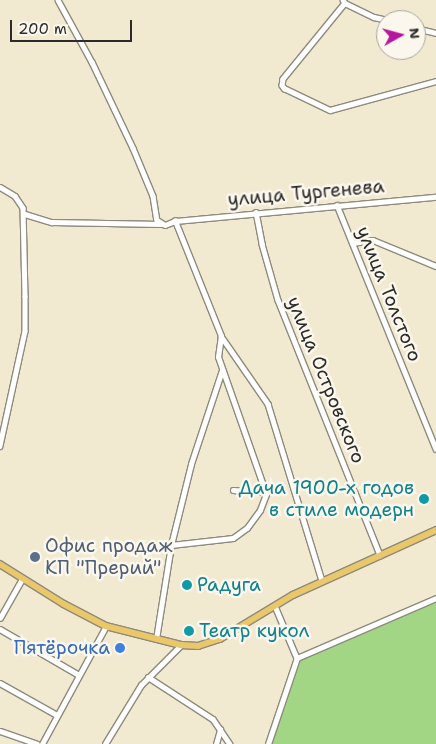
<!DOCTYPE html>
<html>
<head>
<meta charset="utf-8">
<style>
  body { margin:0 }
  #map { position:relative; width:436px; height:744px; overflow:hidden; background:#f1e9d0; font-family:"Shantell Sans",sans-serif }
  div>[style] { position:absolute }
  .green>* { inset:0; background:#a2d584 }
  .roads { filter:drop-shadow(1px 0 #8e8a7e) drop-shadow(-1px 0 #8e8a7e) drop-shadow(0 1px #8e8a7e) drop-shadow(0 -1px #8e8a7e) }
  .minor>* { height:4.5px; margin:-2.25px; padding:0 2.25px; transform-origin:2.25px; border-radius:2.25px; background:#fff }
  .major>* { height:5.5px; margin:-2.75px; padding:0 2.75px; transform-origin:2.75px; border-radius:2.75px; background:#eac769 }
  .dots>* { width:14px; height:14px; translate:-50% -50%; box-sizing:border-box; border:2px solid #fbf7ec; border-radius:50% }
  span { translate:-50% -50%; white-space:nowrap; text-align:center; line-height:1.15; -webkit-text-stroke:5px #fbf7ec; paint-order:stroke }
  .street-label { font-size:19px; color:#2b2b2b }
  .culture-label { font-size:19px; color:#0d838f }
  .right { translate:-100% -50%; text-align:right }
  .left { translate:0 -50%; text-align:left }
  .service-label { font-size:19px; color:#4e5e75 }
  .shop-label { font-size:19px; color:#366cbe }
  .north { position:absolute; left:376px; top:10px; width:50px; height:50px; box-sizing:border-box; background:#fbf7ec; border:1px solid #a8a59f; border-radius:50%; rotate:83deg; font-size:14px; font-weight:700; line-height:20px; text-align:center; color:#2b2b2b }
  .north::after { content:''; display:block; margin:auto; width:18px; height:22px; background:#b5179e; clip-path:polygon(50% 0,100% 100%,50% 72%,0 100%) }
  .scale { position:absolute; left:10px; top:20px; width:122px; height:22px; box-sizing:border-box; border:2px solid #2b2b2b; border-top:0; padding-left:6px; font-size:15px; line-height:18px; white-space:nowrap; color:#2b2b2b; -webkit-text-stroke:4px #fbf7ec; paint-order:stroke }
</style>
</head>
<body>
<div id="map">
  <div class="green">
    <i style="clip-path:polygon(436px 598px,436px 744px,271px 744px,300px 658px)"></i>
  </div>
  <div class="roads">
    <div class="minor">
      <i style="left:58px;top:0;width:71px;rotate:61.3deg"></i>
      <i style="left:92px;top:62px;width:95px;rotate:64.5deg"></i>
      <i style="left:133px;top:148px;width:52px;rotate:67.4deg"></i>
      <i style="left:153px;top:196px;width:24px;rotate:81deg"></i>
      <i style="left:157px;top:220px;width:9px;rotate:32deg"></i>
      <i style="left:165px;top:225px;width:11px;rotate:-22deg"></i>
      <i style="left:343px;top:0;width:4px;rotate:56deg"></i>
      <i style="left:345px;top:3px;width:32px;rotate:26deg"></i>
      <i style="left:374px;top:17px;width:13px;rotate:13deg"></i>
      <i style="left:345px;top:3px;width:98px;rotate:129.2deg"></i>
      <i style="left:283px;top:79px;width:6px;rotate:99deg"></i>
      <i style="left:282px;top:85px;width:4px;rotate:56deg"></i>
      <i style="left:284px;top:88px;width:51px;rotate:25.6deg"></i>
      <i style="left:330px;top:110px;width:110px;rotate:-15.3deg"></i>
      <i style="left:416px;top:28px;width:21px;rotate:14deg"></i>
      <i style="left:0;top:187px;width:17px;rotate:31deg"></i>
      <i style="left:15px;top:196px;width:14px;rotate:56deg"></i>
      <i style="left:23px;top:208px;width:88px;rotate:88.7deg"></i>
      <i style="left:25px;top:296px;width:35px;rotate:90deg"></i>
      <i style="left:25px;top:331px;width:118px;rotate:102.3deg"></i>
      <i style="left:337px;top:205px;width:263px;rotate:67.9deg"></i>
      <i style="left:256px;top:212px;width:33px;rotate:79deg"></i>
      <i style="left:262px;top:244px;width:58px;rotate:74.1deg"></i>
      <i style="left:278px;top:300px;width:275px;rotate:68.2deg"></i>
      <i style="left:25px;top:214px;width:28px;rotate:17deg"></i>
      <i style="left:52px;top:222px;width:109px;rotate:1.1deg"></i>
      <i style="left:352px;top:243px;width:21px;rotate:-8deg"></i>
      <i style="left:373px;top:240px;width:68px;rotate:22.4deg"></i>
      <i style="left:221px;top:336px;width:83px;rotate:55.3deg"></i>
      <i style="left:268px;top:404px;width:185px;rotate:73deg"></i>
      <i style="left:233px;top:490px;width:32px;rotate:4deg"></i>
      <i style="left:171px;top:545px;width:62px;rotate:-6.4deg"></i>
      <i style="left:233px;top:538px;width:17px;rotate:-36deg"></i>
      <i style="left:247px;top:528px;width:22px;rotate:-54deg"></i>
      <i style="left:260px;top:510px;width:17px;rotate:-69deg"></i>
      <i style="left:266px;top:494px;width:145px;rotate:-109.3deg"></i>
      <i style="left:218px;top:357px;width:21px;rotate:-82deg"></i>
      <i style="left:221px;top:336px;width:124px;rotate:-111.8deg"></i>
      <i style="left:175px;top:221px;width:262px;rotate:-5.3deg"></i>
      <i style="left:275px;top:606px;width:56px;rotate:67.1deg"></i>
      <i style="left:0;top:618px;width:45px;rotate:-60.6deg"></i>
      <i style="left:0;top:629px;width:91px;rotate:30.2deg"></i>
      <i style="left:156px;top:639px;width:95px;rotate:-80.9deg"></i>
      <i style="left:171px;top:545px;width:83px;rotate:-76.1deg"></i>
      <i style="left:191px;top:464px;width:99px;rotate:-71.7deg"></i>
      <i style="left:148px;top:677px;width:77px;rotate:32.9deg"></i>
      <i style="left:213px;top:719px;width:30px;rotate:56deg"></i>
      <i style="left:0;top:683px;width:65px;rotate:29.3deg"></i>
      <i style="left:0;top:731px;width:39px;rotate:19deg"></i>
      <i style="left:42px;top:744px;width:134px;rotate:-61.5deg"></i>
      <i style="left:105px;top:744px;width:69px;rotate:-58.6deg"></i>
      <i style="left:141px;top:685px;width:57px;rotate:-45deg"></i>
      <i style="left:216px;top:744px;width:15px;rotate:-74deg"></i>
      <i style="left:268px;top:744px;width:91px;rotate:-71.4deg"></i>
      <i style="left:297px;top:658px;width:151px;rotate:-23.3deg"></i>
    </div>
    <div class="major">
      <i style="left:0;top:564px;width:75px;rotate:32deg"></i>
      <i style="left:64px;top:604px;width:47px;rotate:27.6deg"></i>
      <i style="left:106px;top:626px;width:77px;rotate:14.2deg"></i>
      <i style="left:181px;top:645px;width:17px;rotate:3deg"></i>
      <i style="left:198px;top:646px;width:23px;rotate:-18deg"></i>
      <i style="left:220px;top:639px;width:85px;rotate:-31.1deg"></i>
      <i style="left:293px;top:595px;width:157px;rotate:-24.4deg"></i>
    </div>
  </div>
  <div class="dots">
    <i style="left:424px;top:499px;background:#0f9aa8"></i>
    <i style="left:35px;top:557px;background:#5c6f8a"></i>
    <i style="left:187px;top:585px;background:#0f9aa8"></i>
    <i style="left:189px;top:631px;background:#0f9aa8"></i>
    <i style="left:120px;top:648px;background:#3f7fe0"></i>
  </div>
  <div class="street-label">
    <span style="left:306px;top:193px;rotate:-5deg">улица Тургенева</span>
    <span style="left:389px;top:294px;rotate:68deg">улица Толстого</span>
    <span style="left:326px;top:380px;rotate:68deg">улица Островского</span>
  </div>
  <div class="culture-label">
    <span class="right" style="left:414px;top:499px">Дача 1900-х годов<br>в стиле модерн</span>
    <span class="left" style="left:197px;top:585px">Радуга</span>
    <span class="left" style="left:199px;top:631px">Театр кукол</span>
  </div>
  <div class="service-label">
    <span class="left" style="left:45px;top:557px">Офис продаж<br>КП "Прерий"</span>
  </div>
  <div class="shop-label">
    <span class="right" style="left:110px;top:648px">Пятёрочка</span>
  </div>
  <div class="north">N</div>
  <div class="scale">200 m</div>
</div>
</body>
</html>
